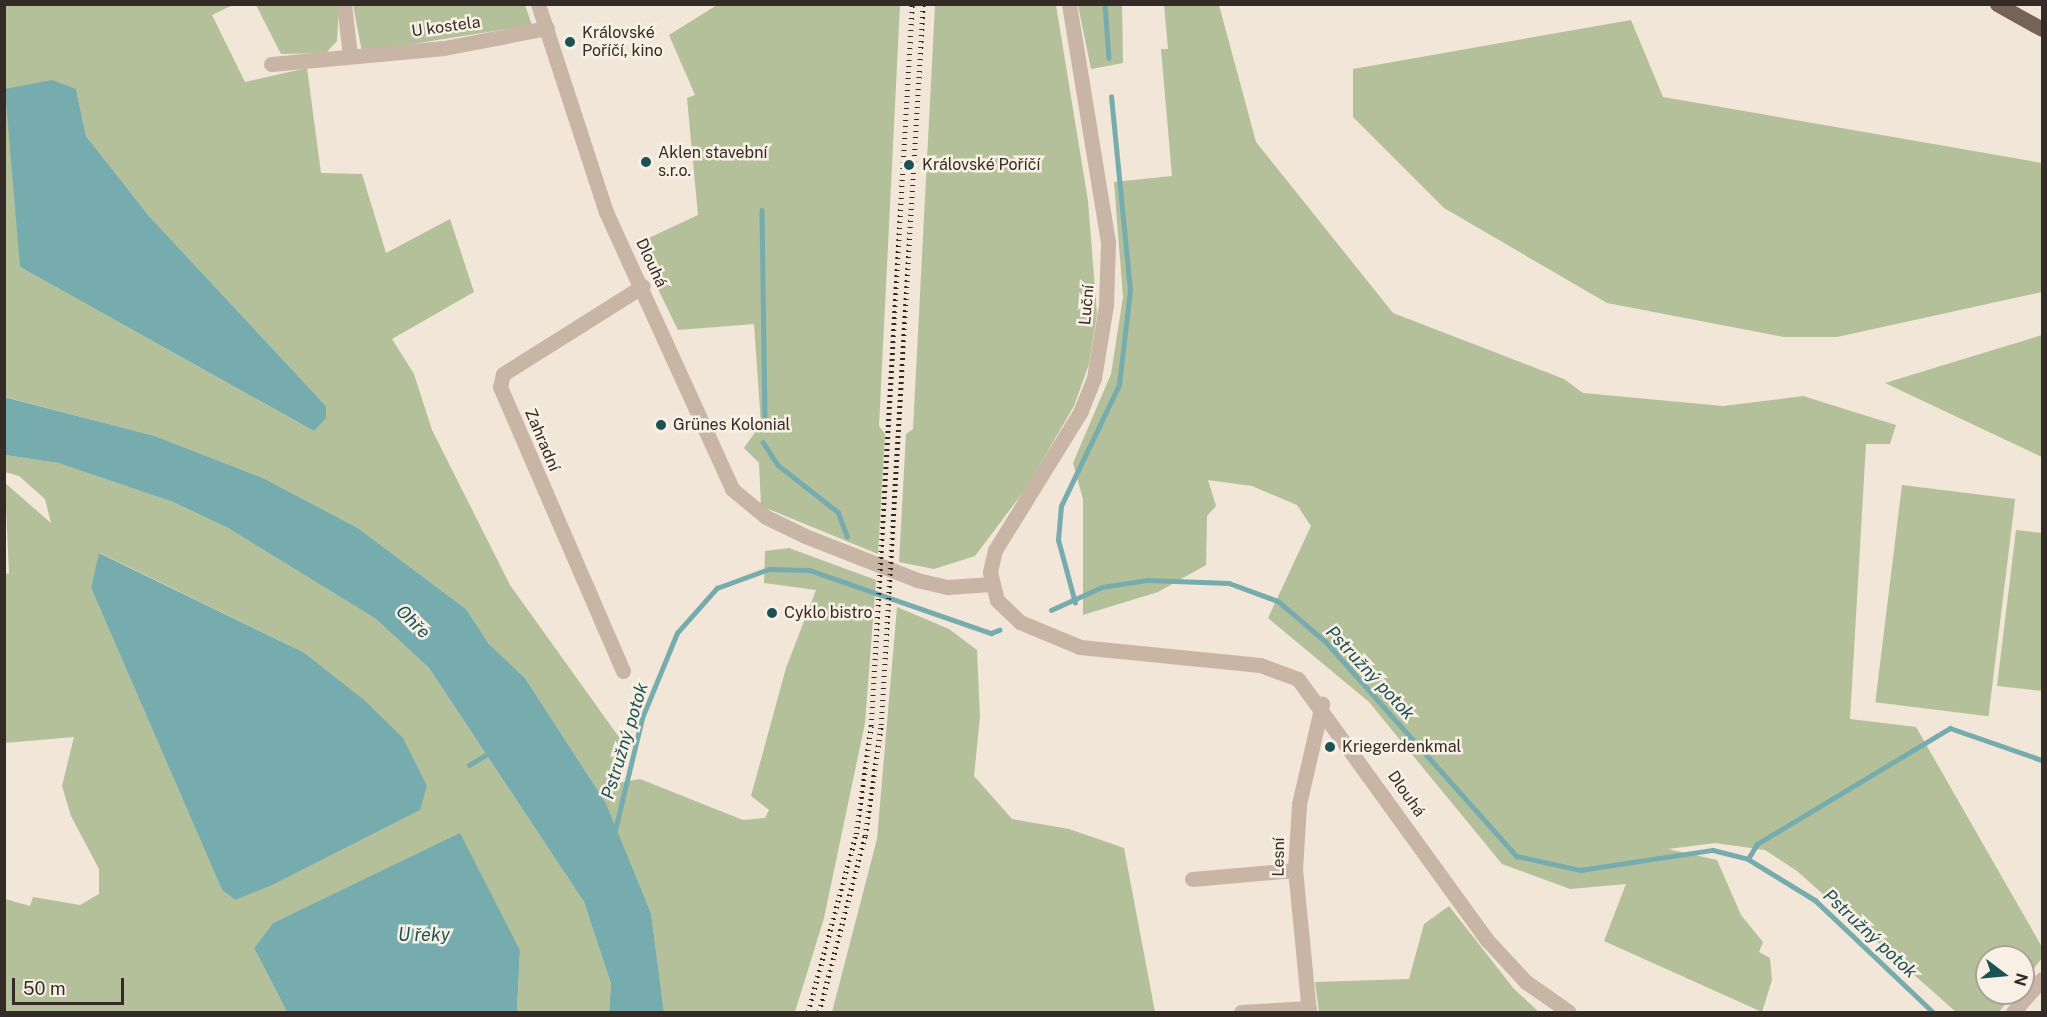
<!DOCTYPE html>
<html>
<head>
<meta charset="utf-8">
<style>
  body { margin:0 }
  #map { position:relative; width:2047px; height:1017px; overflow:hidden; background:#f1e6d8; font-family:"Public Sans",sans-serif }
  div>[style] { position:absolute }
  .green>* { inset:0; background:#b3c099; transform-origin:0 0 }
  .water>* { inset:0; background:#77acae }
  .stream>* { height:4.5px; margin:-2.25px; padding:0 2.25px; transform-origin:2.25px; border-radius:2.25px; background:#77acae }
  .minor>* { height:15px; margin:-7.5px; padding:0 7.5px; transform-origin:7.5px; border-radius:7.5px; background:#c9b5a5 }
  .major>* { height:15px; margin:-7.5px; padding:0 7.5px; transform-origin:7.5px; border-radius:7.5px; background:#776257 }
  .rail>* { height:4.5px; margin-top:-2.25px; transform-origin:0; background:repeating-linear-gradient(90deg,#352b26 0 1.5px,transparent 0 6px) }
  .dots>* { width:16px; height:16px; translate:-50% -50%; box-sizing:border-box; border:3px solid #f9f0e5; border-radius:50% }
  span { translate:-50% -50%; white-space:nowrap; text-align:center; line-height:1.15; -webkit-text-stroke:5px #f9f0e5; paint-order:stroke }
  .street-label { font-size:16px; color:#352b26 }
  .poi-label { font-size:16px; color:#352b26 }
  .left { translate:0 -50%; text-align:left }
  .water-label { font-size:18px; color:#1c5256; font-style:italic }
  .frame { position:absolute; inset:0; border:6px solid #352b26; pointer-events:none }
  .north { position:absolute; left:1975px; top:945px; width:60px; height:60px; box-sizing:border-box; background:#f9f0e5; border:2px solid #aba199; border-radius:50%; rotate:106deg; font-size:16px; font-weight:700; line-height:24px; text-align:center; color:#352b26 }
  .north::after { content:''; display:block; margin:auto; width:21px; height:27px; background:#1c5256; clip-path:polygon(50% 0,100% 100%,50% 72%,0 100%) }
  .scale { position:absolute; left:12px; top:978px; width:112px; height:27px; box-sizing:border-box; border:3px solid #352b26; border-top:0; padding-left:8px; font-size:18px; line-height:21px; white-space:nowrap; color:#352b26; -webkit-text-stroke:4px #f9f0e5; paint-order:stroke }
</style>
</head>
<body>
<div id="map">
  <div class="green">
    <i style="clip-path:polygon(evenodd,4px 5px,233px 5px,212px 15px,245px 82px,307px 68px,321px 173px,362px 174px,386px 253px,450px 219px,474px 292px,392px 339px,414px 374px,432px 430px,510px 585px,621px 740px,618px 783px,640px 779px,743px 820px,765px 818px,769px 810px,751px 796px,786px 668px,816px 590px,764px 583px,765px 551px,789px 548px,876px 580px,865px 723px,824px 918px,795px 1012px,664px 1012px,651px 913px,606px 803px,525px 678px,489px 644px,466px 609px,358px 528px,263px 478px,155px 436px,5px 397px,4px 5px,76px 89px,86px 136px,149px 216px,326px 406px,314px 431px,20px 267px,76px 89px)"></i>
    <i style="clip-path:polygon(256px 5px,339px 5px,337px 41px,326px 53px,281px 54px)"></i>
    <i style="clip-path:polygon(353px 5px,525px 5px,532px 25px,362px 52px)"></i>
    <i style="clip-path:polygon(717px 5px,900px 5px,879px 426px,885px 434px,878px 554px,761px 506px,759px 463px,744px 448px,761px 424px,754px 324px,678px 330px,636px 244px,698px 215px,687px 98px,695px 95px,669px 35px)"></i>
    <i style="clip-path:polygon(935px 5px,1056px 5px,1088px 201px,1097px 314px,1089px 364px,1074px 406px,1027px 487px,975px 556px,934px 569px,899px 562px,906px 434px,913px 429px)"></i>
    <i style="clip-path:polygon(1078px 5px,1122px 5px,1123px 63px,1091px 69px)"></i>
    <i style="clip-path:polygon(1164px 5px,1219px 5px,1256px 142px,1393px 313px,1564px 379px,1583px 393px,1723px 406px,1803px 396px,1896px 425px,1890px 444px,1866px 444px,1850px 719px,1916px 727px,2042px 947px,2042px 958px,2023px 982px,2023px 957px,1987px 957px,1987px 993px,2014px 993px,1999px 1012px,1956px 1012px,1797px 871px,1765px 850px,1715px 843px,1668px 849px,1717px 860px,1741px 915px,1763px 942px,1759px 952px,1770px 958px,1772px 980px,1762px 1012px,1604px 941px,1626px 884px,1570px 889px,1502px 864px,1369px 702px,1268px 618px,1311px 526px,1297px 505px,1252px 486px,1208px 480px,1216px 506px,1207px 516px,1206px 565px,1158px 592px,1083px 615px,1083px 499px,1073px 463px,1111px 374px,1123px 297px,1114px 182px,1172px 176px,1161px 49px,1168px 49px)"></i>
    <i style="clip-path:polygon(1631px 20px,1663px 97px,2042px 163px,2042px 292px,1837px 337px,1784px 337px,1607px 303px,1444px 208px,1353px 117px,1353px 69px)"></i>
    <i style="clip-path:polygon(2042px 335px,2042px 457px,1885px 383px)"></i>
    <i style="clip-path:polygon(evenodd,5px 455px,58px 463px,173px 502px,228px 528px,376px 619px,429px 668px,584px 902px,611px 984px,609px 1012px,517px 1012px,520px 950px,460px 834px,273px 923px,254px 948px,287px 1012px,5px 1012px,5px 899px,30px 906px,33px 897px,80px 905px,99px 894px,99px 869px,71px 816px,62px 786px,74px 737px,5px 743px,5px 573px,9px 574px,5px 483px,51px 523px,45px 499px,19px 476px,5px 472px,5px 455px,100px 553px,303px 652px,340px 848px,235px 900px,222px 890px,91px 588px,100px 553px)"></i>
    <i style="left:1902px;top:485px;width:114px;height:219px;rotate:7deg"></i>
    <i style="clip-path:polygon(2016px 530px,2042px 533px,2042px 691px,1997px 686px)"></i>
    <i style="clip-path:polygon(897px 607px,949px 629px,977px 650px,980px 717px,974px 776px,1012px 819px,1069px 829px,1124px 848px,1155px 1012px,832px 1012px,877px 839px)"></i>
    <i style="clip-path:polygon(1449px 906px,1514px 989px,1539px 1012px,1319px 1012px,1315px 982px,1409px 979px,1424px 924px)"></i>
  </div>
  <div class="water">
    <i style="clip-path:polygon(52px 80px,76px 89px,86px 136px,149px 216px,326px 406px,326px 418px,314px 431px,20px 267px,5px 89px)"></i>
    <i style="clip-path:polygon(4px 397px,155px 436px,263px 478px,358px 528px,466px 609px,489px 644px,525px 678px,606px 803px,651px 913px,664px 1012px,609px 1012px,611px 984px,584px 902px,429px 668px,376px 619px,228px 528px,173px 502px,58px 463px,5px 455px)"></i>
    <i style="clip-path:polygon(99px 553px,303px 652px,364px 700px,403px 738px,427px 786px,420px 810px,272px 885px,235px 900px,222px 890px,91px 588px)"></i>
    <i style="clip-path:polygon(460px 833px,520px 950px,517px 1012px,287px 1012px,254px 948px,273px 923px)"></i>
  </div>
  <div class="stream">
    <i style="left:1105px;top:4px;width:54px;rotate:85.8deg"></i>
    <i style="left:762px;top:210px;width:217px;rotate:89.2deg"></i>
    <i style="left:763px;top:442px;width:27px;rotate:57deg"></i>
    <i style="left:778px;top:465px;width:76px;rotate:38.1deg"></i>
    <i style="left:838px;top:512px;width:26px;rotate:69deg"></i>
    <i style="left:1075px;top:603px;width:65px;rotate:-105.1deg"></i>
    <i style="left:1058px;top:540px;width:34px;rotate:-85deg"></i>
    <i style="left:1061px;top:506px;width:134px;rotate:-64.4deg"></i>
    <i style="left:1119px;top:385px;width:96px;rotate:-83.4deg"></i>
    <i style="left:1130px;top:290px;width:194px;rotate:-95.6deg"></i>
    <i style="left:1051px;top:610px;width:56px;rotate:-24.3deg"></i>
    <i style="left:1102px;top:587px;width:46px;rotate:-8.8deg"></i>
    <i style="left:1147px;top:580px;width:82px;rotate:2.1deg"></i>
    <i style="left:1229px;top:583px;width:52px;rotate:20.2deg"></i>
    <i style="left:1278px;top:601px;width:63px;rotate:40.5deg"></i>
    <i style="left:1326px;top:642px;width:287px;rotate:48.3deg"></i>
    <i style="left:1517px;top:856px;width:65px;rotate:12.5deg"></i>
    <i style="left:1580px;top:870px;width:134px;rotate:-8.6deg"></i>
    <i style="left:1713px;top:850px;width:36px;rotate:14deg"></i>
    <i style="left:1748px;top:859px;width:79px;rotate:31.5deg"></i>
    <i style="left:1815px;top:900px;width:163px;rotate:43.5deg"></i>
    <i style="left:469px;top:765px;width:27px;rotate:-31deg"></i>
    <i style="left:615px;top:830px;width:115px;rotate:-76.4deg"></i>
    <i style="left:642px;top:718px;width:92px;rotate:-67.6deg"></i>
    <i style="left:677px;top:633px;width:60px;rotate:-48.4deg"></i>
    <i style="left:717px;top:588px;width:55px;rotate:-20.1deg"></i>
    <i style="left:769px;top:569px;width:40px;rotate:1.4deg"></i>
    <i style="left:809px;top:570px;width:193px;rotate:19.1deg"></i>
    <i style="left:991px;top:633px;width:9px;rotate:-21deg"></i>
    <i style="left:1748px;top:859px;width:17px;rotate:-59deg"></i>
    <i style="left:1757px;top:844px;width:225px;rotate:-31deg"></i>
    <i style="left:1950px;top:728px;width:97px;rotate:19.2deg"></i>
  </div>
  <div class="minor">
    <i style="left:344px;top:4px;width:52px;rotate:83.4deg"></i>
    <i style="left:538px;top:4px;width:219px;rotate:71.9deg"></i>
    <i style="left:606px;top:212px;width:304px;rotate:65.5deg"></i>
    <i style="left:732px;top:489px;width:44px;rotate:39.5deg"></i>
    <i style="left:766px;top:517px;width:43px;rotate:26deg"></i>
    <i style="left:805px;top:536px;width:120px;rotate:21.4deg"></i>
    <i style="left:917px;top:580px;width:32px;rotate:13deg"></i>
    <i style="left:948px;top:587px;width:43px;rotate:-4deg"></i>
    <i style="left:1069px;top:4px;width:241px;rotate:80.7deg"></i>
    <i style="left:1108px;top:242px;width:63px;rotate:91.8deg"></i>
    <i style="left:1106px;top:305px;width:74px;rotate:99.3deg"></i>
    <i style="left:1094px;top:378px;width:35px;rotate:112deg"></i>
    <i style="left:1081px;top:411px;width:163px;rotate:121.7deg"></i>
    <i style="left:995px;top:550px;width:23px;rotate:103deg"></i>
    <i style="left:990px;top:572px;width:29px;rotate:76deg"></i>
    <i style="left:997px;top:600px;width:32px;rotate:44deg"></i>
    <i style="left:1020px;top:622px;width:65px;rotate:22.6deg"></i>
    <i style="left:1080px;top:647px;width:181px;rotate:5.7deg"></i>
    <i style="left:1260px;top:665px;width:40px;rotate:20.2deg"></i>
    <i style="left:1298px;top:679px;width:324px;rotate:54.1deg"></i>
    <i style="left:1488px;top:941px;width:56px;rotate:47.2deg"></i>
    <i style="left:1526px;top:982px;width:52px;rotate:34.9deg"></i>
    <i style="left:271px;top:64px;width:174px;rotate:-5.3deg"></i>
    <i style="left:444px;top:48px;width:105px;rotate:-11deg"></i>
    <i style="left:623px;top:671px;width:309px;rotate:-113.4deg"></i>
    <i style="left:500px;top:387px;width:13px;rotate:-77deg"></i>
    <i style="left:503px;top:374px;width:165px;rotate:-32.2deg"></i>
    <i style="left:1192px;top:879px;width:103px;rotate:-5deg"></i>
    <i style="left:1241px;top:1012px;width:68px;rotate:-3.4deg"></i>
    <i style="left:1309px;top:1012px;width:143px;rotate:-95.6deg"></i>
    <i style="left:1295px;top:870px;width:66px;rotate:-86.5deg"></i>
    <i style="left:1299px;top:804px;width:103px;rotate:-77deg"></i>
    <i style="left:2013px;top:1012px;width:44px;rotate:-48.7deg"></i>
  </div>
  <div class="major">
    <i style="left:1997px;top:4px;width:51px;rotate:29.1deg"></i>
  </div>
  <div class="rail">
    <i style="left:808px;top:1012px;width:184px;rotate:-74.9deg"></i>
    <i style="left:856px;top:834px;width:109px;rotate:-82.1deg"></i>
    <i style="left:871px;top:726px;width:723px;rotate:-86.75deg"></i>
    <i style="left:819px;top:1012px;width:182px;rotate:-75.4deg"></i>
    <i style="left:865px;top:836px;width:112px;rotate:-81.8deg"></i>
    <i style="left:881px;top:725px;width:722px;rotate:-86.67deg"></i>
  </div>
  <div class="dots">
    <i style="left:570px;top:42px;background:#1c5256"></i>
    <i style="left:646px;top:162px;background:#1c5256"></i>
    <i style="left:909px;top:165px;background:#1c5256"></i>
    <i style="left:661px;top:425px;background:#1c5256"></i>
    <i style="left:772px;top:613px;background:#1c5256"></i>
    <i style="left:1330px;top:747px;background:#1c5256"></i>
  </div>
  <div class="street-label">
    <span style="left:446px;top:27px;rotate:-8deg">U kostela</span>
    <span style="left:651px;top:263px;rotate:65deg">Dlouhá</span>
    <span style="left:1087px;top:305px;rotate:-85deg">Luční</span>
    <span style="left:542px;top:440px;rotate:67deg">Zahradní</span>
    <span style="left:1406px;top:794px;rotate:55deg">Dlouhá</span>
    <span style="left:1279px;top:857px;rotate:-89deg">Lesní</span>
  </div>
  <div class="poi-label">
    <span class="left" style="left:582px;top:42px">Královské<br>Poříčí, kino</span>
    <span class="left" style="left:658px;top:162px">Aklen stavební<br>s.r.o.</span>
    <span class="left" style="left:922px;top:165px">Královské Poříčí</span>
    <span class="left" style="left:673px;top:425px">Grünes Kolonial</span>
    <span class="left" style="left:784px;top:613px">Cyklo bistro</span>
    <span class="left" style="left:1342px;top:747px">Kriegerdenkmal</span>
  </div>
  <div class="water-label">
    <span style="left:413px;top:622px;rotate:44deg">Ohře</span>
    <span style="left:1370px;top:673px;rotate:47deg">Pstružný potok</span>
    <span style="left:625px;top:741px;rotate:-73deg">Pstružný potok</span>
    <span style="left:1870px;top:934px;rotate:43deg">Pstružný potok</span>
    <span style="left:424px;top:935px">U řeky</span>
  </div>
  <div class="frame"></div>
  <div class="north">N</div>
  <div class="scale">50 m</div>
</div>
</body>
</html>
